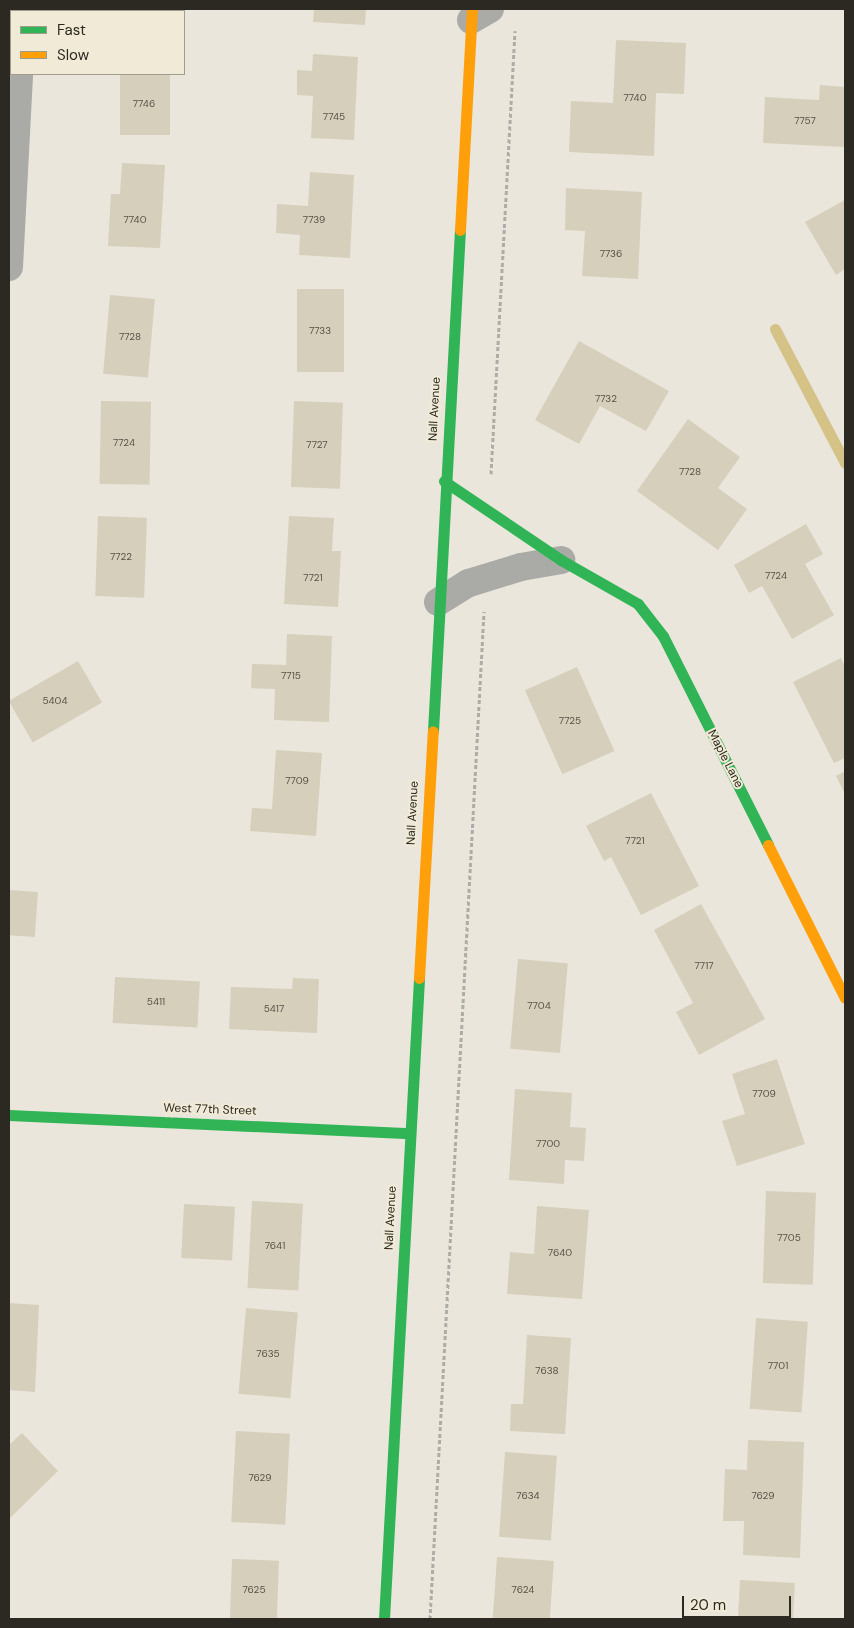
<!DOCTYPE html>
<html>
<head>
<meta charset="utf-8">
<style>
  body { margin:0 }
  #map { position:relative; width:854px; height:1628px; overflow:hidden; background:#eae6dc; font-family:"DM Sans",sans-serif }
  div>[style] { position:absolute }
  .stream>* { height:11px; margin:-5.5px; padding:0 5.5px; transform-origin:5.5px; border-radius:5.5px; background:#d4c287 }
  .building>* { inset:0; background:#d6cfbb; transform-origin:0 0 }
  .path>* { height:3px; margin-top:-1.5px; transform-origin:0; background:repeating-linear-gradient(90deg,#aeaca7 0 4px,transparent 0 6.5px) }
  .street>* { height:28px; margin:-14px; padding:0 14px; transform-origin:14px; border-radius:14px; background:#aaaaa6 }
  .fast>* { height:11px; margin:-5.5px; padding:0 5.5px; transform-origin:5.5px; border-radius:5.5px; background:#30b455 }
  .slow>* { height:11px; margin:-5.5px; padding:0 5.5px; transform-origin:5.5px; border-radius:5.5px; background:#ff9f0a }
  span { translate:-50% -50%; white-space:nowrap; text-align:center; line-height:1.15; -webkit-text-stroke:4px #f0ead6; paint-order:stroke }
  .number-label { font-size:10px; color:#565248 }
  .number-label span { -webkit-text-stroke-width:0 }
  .street-label { font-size:12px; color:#2b2921 }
  .frame { position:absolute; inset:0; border:10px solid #2b2921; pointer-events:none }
  .legend { position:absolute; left:10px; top:10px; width:175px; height:65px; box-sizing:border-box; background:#f0ead6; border:1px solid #a19d8e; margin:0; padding:6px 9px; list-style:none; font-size:15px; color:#2b2921 }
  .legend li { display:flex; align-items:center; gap:10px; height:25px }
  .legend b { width:25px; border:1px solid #a19d8e }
  .scale { position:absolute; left:682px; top:1596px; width:109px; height:22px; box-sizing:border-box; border:2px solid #2b2921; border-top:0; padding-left:6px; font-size:15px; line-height:18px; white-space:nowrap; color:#2b2921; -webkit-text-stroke:4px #f0ead6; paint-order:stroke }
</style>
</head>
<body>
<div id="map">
  <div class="stream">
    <i style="left:775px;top:329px;width:151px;rotate:62.4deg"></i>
  </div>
  <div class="building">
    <i style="clip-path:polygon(116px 9px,173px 9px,116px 11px)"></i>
    <i style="clip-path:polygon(314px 9px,366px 9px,365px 25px,313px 22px)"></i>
    <i style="clip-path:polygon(616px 40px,686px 43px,684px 94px,656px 93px,654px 156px,569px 152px,571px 101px,613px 103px)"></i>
    <i style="clip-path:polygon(313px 54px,358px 57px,354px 140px,311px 138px,313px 96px,297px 95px,297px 70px,312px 71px)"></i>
    <i style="left:120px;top:74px;width:50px;height:61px"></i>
    <i style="clip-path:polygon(820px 85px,845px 87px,845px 147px,763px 143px,765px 97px,819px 100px)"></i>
    <i style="clip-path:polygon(122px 163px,165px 165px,160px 248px,108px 246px,111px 194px,120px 194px)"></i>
    <i style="clip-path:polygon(310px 172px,354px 175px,350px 258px,299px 255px,300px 235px,276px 233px,277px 204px,308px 206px)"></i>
    <i style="clip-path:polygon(566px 188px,642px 192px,638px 279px,582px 276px,585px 231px,565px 230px)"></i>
    <i style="clip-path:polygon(845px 200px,845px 269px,836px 275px,805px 222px)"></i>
    <i style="left:297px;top:289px;width:47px;height:83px"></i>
    <i style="left:110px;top:295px;width:45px;height:79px;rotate:5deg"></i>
    <i style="clip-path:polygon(579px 341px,669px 391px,646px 431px,600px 406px,579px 444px,535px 420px)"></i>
    <i style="left:101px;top:401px;width:50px;height:83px;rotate:1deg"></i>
    <i style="left:294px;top:401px;width:49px;height:86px;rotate:2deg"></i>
    <i style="clip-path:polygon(688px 419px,740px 457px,718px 488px,747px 509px,718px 550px,637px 491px)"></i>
    <i style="left:98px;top:516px;width:49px;height:80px;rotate:2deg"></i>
    <i style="clip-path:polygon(289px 516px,334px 518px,332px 551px,341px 551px,338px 607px,284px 604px)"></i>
    <i style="clip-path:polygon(806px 524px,823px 554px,805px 564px,834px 615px,792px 639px,762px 586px,749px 593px,734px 565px)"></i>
    <i style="clip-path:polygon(287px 634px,332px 636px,329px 722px,274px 720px,275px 689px,251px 688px,252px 664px,286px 665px)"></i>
    <i style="clip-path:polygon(841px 658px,845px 667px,845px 758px,834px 763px,793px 682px)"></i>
    <i style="left:78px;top:661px;width:48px;height:80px;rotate:60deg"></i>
    <i style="left:577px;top:667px;width:92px;height:57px;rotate:66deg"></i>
    <i style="clip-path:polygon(276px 750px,322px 753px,316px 836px,250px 831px,252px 808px,272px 809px)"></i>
    <i style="clip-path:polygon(845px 771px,845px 794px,836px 776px)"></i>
    <i style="clip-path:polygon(651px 793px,699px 886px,641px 915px,611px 857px,604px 861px,586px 826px)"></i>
    <i style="left:9px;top:890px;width:29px;height:45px;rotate:4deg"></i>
    <i style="clip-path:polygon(701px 904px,765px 1019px,699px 1055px,676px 1012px,693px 1003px,654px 930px)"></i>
    <i style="left:518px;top:959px;width:50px;height:90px;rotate:5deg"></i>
    <i style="left:115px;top:977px;width:85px;height:46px;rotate:3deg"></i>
    <i style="clip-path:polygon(293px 978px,319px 979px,317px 1033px,229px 1029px,231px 987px,292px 989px)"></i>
    <i style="clip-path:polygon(777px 1059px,805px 1144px,737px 1166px,722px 1121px,745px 1114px,732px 1074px)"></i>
    <i style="clip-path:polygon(515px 1089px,572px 1093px,570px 1127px,586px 1128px,584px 1161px,565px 1160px,564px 1184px,509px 1180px)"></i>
    <i style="left:766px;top:1191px;width:50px;height:92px;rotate:2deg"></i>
    <i style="left:252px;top:1201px;width:51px;height:87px;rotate:3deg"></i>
    <i style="left:184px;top:1204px;width:51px;height:54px;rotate:3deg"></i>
    <i style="clip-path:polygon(537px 1206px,589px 1210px,582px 1299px,507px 1294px,510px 1252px,534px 1254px)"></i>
    <i style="clip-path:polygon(9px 1303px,39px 1305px,35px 1392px,9px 1390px)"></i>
    <i style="left:246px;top:1308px;width:52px;height:86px;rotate:5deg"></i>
    <i style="left:756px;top:1318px;width:52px;height:91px;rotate:4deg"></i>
    <i style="clip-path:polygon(527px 1335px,571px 1338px,565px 1434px,510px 1431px,511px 1404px,523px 1404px)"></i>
    <i style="left:236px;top:1431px;width:54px;height:91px;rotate:3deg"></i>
    <i style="clip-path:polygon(22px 1433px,58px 1471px,9px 1519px,9px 1445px)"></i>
    <i style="clip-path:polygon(748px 1440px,804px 1442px,800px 1558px,743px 1555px,744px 1521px,723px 1521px,725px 1469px,747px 1470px)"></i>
    <i style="left:505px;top:1452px;width:52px;height:85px;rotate:4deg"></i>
    <i style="left:497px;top:1557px;width:57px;height:62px;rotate:4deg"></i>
    <i style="left:232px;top:1559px;width:47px;height:60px;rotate:2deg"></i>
    <i style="left:740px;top:1580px;width:55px;height:39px;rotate:3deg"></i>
  </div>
  <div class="path">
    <i style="left:491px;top:474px;width:444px;rotate:-86.9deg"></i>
    <i style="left:430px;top:1619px;width:1009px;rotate:-86.93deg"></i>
  </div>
  <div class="street">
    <i style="left:22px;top:11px;width:2px;rotate:-90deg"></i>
    <i style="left:471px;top:20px;width:22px;rotate:-30deg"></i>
    <i style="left:9px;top:267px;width:193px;rotate:-87deg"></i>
    <i style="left:438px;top:602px;width:36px;rotate:-32deg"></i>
    <i style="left:469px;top:583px;width:54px;rotate:-17.1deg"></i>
    <i style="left:521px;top:567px;width:41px;rotate:-9.9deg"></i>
  </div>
  <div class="fast">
    <i style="left:444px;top:481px;width:141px;rotate:34deg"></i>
    <i style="left:561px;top:560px;width:89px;rotate:29.7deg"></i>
    <i style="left:638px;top:604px;width:41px;rotate:52deg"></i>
    <i style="left:663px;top:636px;width:234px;rotate:63.3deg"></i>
    <i style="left:433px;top:731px;width:502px;rotate:-86.92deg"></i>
    <i style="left:9px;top:1115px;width:401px;rotate:2.6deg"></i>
    <i style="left:384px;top:1619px;width:642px;rotate:-86.87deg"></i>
  </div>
  <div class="slow">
    <i style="left:460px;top:230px;width:221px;rotate:-86.9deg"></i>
    <i style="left:768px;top:845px;width:171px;rotate:63.3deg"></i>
    <i style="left:419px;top:978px;width:247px;rotate:-86.8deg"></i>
  </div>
  <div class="number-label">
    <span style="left:635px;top:98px">7740</span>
    <span style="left:144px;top:104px">7746</span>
    <span style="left:334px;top:117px">7745</span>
    <span style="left:805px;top:121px">7757</span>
    <span style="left:135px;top:220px">7740</span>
    <span style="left:314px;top:220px">7739</span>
    <span style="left:611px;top:254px">7736</span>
    <span style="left:320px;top:331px">7733</span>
    <span style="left:130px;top:337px">7728</span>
    <span style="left:606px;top:399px">7732</span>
    <span style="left:124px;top:443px">7724</span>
    <span style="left:317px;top:445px">7727</span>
    <span style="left:690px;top:472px">7728</span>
    <span style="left:121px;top:557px">7722</span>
    <span style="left:776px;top:576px">7724</span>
    <span style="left:313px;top:578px">7721</span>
    <span style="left:291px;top:676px">7715</span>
    <span style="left:55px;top:701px">5404</span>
    <span style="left:570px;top:721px">7725</span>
    <span style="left:297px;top:781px">7709</span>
    <span style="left:635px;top:841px">7721</span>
    <span style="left:704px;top:966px">7717</span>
    <span style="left:156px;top:1002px">5411</span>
    <span style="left:539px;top:1006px">7704</span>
    <span style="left:274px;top:1009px">5417</span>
    <span style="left:764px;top:1094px">7709</span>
    <span style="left:548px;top:1144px">7700</span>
    <span style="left:789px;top:1238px">7705</span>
    <span style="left:275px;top:1246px">7641</span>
    <span style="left:560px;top:1253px">7640</span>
    <span style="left:268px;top:1354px">7635</span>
    <span style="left:778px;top:1366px">7701</span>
    <span style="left:547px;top:1371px">7638</span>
    <span style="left:260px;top:1478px">7629</span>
    <span style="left:528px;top:1496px">7634</span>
    <span style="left:763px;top:1496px">7629</span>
    <span style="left:254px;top:1590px">7625</span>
    <span style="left:523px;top:1590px">7624</span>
  </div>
  <div class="street-label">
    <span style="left:435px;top:409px;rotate:-87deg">Nall Avenue</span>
    <span style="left:725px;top:759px;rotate:63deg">Maple Lane</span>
    <span style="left:413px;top:813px;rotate:-87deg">Nall Avenue</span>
    <span style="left:210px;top:1110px;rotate:2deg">West 77th Street</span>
    <span style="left:391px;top:1218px;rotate:-87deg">Nall Avenue</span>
  </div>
  <div class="frame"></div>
  <ul class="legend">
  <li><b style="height:6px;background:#30b455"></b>Fast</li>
  <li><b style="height:6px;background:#ff9f0a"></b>Slow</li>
  </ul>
  <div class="scale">20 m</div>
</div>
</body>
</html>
